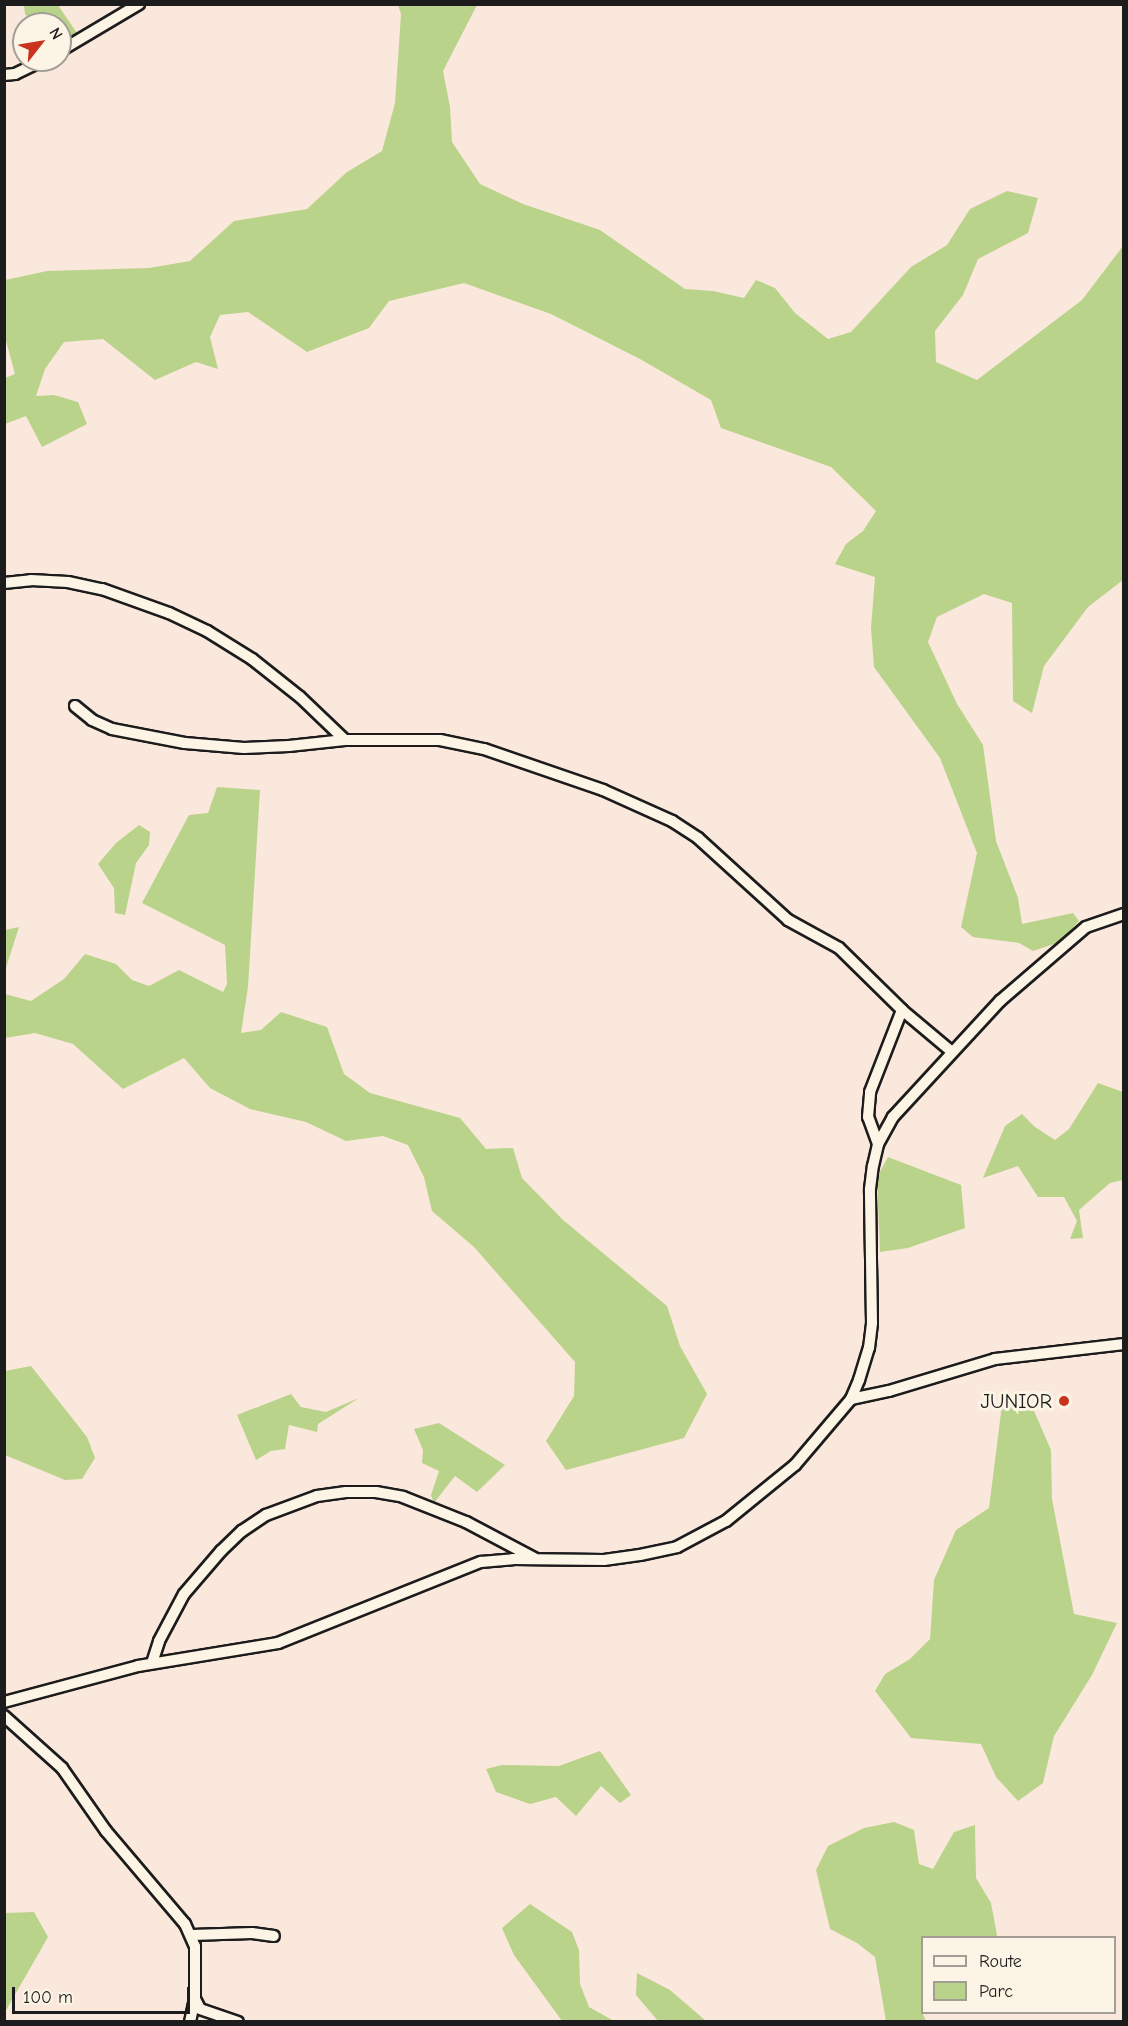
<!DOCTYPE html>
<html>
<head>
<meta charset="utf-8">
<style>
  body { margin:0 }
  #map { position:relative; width:1128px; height:2026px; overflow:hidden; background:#fbe8dc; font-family:"Comic Neue",sans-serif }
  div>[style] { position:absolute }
  .green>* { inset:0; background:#bad38a }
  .roads { filter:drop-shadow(2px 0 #1c1c1c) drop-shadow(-2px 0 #1c1c1c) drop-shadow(0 2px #1c1c1c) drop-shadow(0 -2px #1c1c1c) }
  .minor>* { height:10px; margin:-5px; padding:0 5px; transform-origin:5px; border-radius:5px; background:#fcf5e5 }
  .dots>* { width:16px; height:16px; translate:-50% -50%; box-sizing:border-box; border:3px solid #fcf5e5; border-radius:50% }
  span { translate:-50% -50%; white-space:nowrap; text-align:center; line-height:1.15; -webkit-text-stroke:6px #fcf5e5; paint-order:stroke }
  .poi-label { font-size:21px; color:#1c1c1c }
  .right { translate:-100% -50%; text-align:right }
  .frame { position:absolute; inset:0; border:6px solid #1c1c1c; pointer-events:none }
  .legend { position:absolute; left:921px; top:1936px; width:195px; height:78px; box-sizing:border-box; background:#fcf5e5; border:2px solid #a29e95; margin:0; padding:8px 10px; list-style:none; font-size:18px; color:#1c1c1c }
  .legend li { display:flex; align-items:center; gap:12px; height:30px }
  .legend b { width:30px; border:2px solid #a29e95 }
  .north { position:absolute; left:12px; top:12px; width:60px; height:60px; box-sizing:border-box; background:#fcf5e5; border:2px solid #a29e95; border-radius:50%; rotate:59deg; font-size:16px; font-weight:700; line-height:24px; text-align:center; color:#1c1c1c }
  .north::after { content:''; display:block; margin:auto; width:21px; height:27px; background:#c8321e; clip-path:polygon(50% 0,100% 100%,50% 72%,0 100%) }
  .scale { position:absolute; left:12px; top:1987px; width:178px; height:27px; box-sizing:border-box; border:3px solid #1c1c1c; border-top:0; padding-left:8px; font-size:18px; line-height:21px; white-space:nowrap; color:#1c1c1c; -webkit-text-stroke:4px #fcf5e5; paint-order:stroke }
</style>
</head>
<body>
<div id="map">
  <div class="green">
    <i style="clip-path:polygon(24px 5px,58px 5px,81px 39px,60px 41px,60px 24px,35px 24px,25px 14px)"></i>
    <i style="clip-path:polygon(398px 5px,477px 5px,443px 71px,450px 107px,452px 142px,480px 184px,523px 204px,600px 230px,685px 289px,713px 291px,744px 298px,756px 280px,775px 288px,795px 313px,828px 339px,851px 332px,911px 267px,947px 245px,970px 209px,1007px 191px,1038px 198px,1028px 233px,978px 259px,963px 295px,935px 331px,936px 362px,977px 380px,1082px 300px,1123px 246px,1123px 580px,1088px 607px,1044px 666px,1032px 713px,1013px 701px,1012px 603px,984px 594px,937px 617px,928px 642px,957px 704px,983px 745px,996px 841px,1018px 898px,1022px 924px,1073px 913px,1079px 921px,1060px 942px,1033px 951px,1019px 943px,973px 937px,961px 927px,977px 853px,940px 758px,874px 667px,871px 628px,875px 577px,835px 564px,846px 544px,863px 531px,876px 511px,831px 467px,721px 428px,711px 400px,640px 359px,551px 314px,464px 283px,389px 301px,369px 328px,307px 352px,248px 312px,220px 315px,210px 337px,218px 369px,196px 362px,155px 380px,103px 339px,64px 342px,45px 369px,36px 396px,54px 395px,78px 402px,87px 424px,42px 447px,26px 416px,5px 424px,5px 378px,15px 374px,5px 337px,5px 280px,47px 271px,149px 268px,190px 261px,234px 221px,307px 209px,347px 172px,382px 151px,395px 103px,401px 14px)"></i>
    <i style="clip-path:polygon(217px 787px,260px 790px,248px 987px,241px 1033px,261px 1030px,281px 1012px,327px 1027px,344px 1074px,370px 1093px,460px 1118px,486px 1149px,513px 1148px,522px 1178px,563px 1220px,667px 1306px,680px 1346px,707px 1394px,684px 1438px,566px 1470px,546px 1441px,574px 1396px,575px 1362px,474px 1247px,432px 1211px,424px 1177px,408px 1145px,383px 1136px,346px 1141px,306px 1122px,250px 1109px,210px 1088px,184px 1058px,123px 1089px,73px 1044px,35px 1033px,5px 1038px,5px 994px,31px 1001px,64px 979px,85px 954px,116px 964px,132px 980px,149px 986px,179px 970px,223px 992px,227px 984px,225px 945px,142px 903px,189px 815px,208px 813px)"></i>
    <i style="clip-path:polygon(139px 825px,150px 832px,149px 845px,136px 863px,125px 915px,115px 913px,114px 888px,98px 864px,116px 843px)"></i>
    <i style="clip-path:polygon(19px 927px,5px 971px,5px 930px)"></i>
    <i style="clip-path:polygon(1098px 1083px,1123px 1092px,1123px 1180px,1110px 1183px,1079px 1210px,1083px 1238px,1070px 1239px,1077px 1221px,1064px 1197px,1038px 1197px,1018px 1166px,983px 1178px,1005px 1126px,1022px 1114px,1035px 1127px,1055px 1140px,1069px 1129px)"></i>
    <i style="clip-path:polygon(888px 1157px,961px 1185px,965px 1228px,908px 1248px,880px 1252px,877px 1177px)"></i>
    <i style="clip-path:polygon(31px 1366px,87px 1437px,95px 1458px,82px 1479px,65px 1480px,5px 1455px,5px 1371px)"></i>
    <i style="clip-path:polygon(291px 1394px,301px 1407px,326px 1412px,359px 1398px,318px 1424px,317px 1432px,289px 1425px,285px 1449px,271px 1451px,256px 1460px,237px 1415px)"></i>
    <i style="clip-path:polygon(1002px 1405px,1034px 1411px,1051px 1450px,1052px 1499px,1074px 1614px,1117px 1623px,1092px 1675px,1054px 1736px,1043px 1783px,1018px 1801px,996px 1777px,981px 1744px,911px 1738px,875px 1691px,885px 1674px,910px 1659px,930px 1639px,934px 1580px,956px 1530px,989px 1508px)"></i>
    <i style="clip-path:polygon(439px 1423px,505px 1465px,477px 1492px,455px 1476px,434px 1503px,431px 1495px,439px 1471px,422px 1463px,423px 1450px,414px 1429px)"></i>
    <i style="clip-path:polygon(600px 1751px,631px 1795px,620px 1803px,601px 1786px,576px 1816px,556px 1797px,530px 1804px,496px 1792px,486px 1769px,502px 1765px,559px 1766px)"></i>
    <i style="clip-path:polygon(894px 1822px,914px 1830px,919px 1864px,933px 1869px,954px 1832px,975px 1825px,976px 1878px,991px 1903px,997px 1935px,994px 1938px,922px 1938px,922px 2012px,926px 2021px,886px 2021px,875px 1957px,857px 1943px,830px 1929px,816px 1870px,828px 1846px,864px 1828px)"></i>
    <i style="clip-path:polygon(530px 1904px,572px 1932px,579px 1950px,580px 1984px,589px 2007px,614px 2021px,562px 2021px,514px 1955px,502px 1928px)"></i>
    <i style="clip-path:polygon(34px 1912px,48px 1937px,5px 2012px,5px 1913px)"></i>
    <i style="clip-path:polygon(637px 1973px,670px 1990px,706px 2021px,658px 2021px,636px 1995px)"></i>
  </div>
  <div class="roads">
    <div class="minor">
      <i style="left:60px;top:51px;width:92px;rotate:-30.7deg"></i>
      <i style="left:4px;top:75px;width:11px;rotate:-5deg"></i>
      <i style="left:15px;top:74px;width:32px;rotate:-26deg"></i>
      <i style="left:4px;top:583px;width:27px;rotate:-6deg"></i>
      <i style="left:31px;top:580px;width:37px;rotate:3deg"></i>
      <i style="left:68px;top:582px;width:35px;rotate:12deg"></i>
      <i style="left:102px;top:589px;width:71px;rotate:19.7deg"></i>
      <i style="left:169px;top:613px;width:42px;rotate:25.3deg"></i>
      <i style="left:207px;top:631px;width:53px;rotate:31.9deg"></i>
      <i style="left:252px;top:659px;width:61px;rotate:38.4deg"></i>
      <i style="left:300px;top:697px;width:62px;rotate:43.7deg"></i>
      <i style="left:75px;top:706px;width:22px;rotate:39deg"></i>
      <i style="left:92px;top:720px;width:22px;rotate:24deg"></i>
      <i style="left:112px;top:729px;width:74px;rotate:10.9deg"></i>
      <i style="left:185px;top:743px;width:59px;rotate:4.8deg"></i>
      <i style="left:244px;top:748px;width:45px;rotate:-2.5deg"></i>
      <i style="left:289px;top:746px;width:56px;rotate:-6.1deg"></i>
      <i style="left:345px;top:740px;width:95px"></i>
      <i style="left:440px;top:740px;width:45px;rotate:11.6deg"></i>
      <i style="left:484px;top:749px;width:126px;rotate:19deg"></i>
      <i style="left:603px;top:790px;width:76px;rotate:24.2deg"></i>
      <i style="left:672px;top:821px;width:31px;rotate:33deg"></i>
      <i style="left:698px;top:838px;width:122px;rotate:42.3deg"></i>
      <i style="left:788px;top:920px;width:58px;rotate:28.8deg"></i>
      <i style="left:839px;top:948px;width:88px;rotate:44.5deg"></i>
      <i style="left:902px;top:1010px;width:65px;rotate:40deg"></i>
      <i style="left:878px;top:1144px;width:29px;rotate:-110deg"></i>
      <i style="left:868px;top:1117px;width:25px;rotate:-85deg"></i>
      <i style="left:870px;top:1092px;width:88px;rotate:-68.7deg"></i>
      <i style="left:851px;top:1399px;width:39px;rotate:-12deg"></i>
      <i style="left:889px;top:1391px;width:111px;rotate:-16.8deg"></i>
      <i style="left:995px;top:1359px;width:130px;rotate:-6.6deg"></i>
      <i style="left:152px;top:1663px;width:23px;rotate:-72deg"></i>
      <i style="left:159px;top:1641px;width:53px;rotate:-62deg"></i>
      <i style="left:184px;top:1594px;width:57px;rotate:-49.3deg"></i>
      <i style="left:221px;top:1551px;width:29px;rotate:-44deg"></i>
      <i style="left:242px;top:1531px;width:29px;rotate:-34deg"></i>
      <i style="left:266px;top:1515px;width:54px;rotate:-20.4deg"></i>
      <i style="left:317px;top:1496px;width:29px;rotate:-8deg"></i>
      <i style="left:346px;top:1492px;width:30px"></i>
      <i style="left:376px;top:1492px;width:27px;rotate:10deg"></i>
      <i style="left:403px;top:1497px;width:68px;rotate:21.6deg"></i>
      <i style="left:466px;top:1522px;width:77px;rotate:27.9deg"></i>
      <i style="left:4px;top:1702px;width:139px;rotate:-15deg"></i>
      <i style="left:138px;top:1666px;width:142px;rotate:-9.3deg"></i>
      <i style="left:278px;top:1643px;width:219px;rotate:-21.8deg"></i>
      <i style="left:481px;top:1562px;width:32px;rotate:-5deg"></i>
      <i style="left:513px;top:1559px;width:91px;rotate:0.6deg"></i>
      <i style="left:604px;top:1560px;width:36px;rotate:-8deg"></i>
      <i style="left:640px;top:1555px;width:38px;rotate:-12deg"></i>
      <i style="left:677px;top:1547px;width:55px;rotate:-28deg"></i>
      <i style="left:726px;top:1521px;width:89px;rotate:-39.1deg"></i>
      <i style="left:795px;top:1465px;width:87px;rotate:-49.7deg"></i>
      <i style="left:851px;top:1399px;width:21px;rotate:-67deg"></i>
      <i style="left:859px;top:1380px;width:34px;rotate:-73deg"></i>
      <i style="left:869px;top:1348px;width:25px;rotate:-83deg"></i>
      <i style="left:872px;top:1323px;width:134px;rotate:-90.9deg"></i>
      <i style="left:870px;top:1189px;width:23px;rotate:-83deg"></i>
      <i style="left:873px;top:1166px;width:23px;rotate:-77deg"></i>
      <i style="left:878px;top:1144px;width:31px;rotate:-61deg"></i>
      <i style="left:893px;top:1117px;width:158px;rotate:-47.3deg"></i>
      <i style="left:1000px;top:1001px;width:113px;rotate:-40.7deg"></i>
      <i style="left:1086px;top:927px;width:40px;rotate:-18.9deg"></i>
      <i style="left:4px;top:1716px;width:78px;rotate:41.9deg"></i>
      <i style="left:62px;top:1768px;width:77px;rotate:55.1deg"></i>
      <i style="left:106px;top:1831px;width:122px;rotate:49.7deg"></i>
      <i style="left:185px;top:1924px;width:24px;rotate:66deg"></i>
      <i style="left:195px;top:1946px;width:53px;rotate:90deg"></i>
      <i style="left:195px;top:1999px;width:11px;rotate:63deg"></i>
      <i style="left:200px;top:2009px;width:40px;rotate:18.9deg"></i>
      <i style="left:192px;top:1935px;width:60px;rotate:-1.9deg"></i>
      <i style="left:252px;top:1933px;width:22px;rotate:8deg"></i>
      <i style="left:190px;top:2022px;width:24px;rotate:-78deg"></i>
    </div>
  </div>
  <div class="dots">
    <i style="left:1064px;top:1401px;background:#c8321e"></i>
  </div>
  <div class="poi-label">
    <span class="right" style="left:1052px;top:1401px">JUNIOR</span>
  </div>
  <div class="frame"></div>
  <ul class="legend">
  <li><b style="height:8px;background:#fcf5e5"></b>Route</li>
  <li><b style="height:16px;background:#bad38a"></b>Parc</li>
  </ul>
  <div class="north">N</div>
  <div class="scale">100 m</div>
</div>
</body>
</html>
